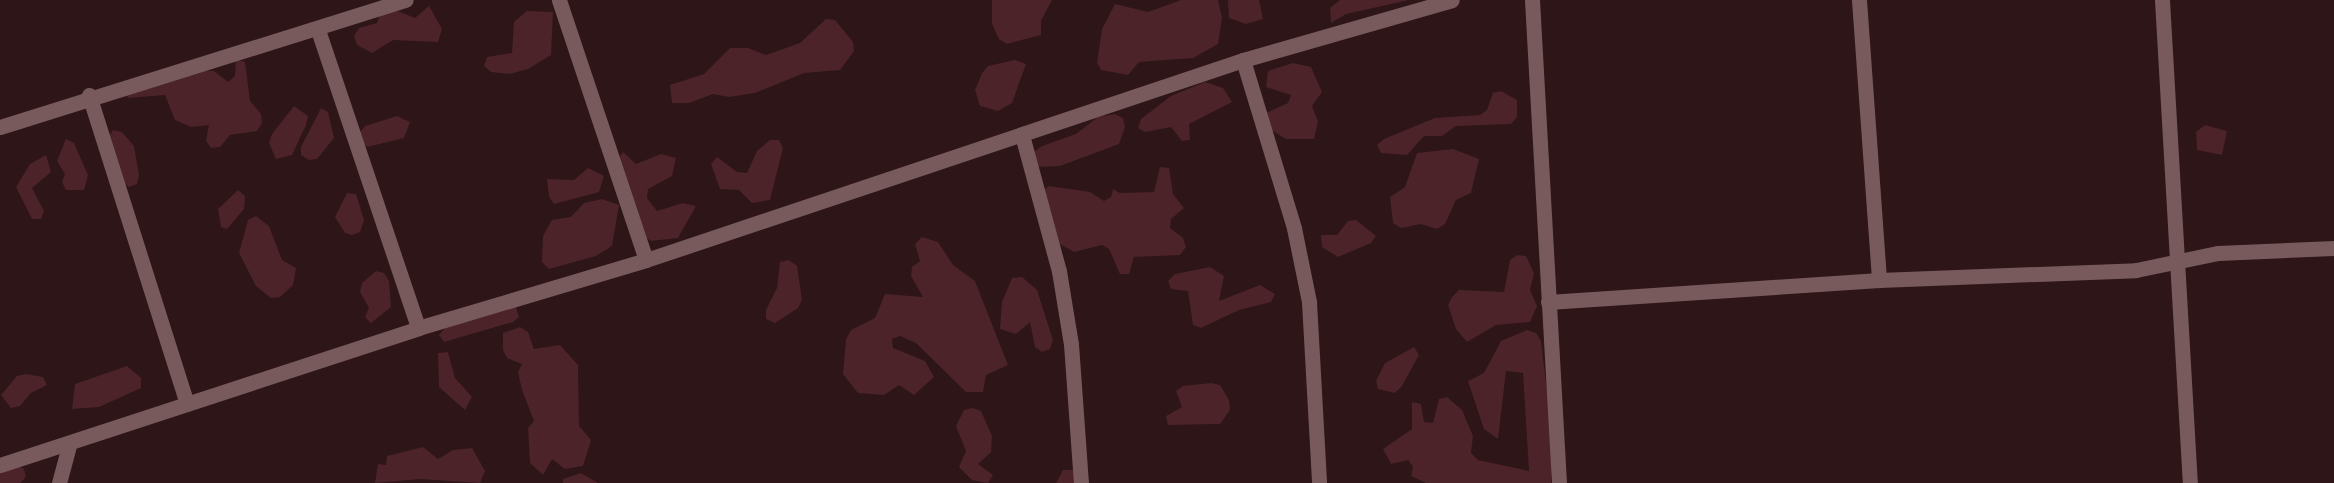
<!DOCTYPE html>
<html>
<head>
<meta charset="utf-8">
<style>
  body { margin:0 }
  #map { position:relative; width:2334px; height:483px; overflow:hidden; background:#2d1518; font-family:"IBM Plex Sans",sans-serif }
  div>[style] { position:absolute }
  .green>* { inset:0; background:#4b2328 }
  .street>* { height:15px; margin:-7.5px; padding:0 7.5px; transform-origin:7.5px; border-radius:7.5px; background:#785a5c }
  .secondary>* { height:15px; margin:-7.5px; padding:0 7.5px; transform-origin:7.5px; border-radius:7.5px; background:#785a5c }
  span { translate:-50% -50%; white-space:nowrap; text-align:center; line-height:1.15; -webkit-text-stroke:5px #230c0f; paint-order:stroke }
</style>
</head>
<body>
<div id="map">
  <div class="green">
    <i style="clip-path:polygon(992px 0,1052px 0,1041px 21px,1041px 35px,1007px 44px,999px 39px,992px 24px)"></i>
    <i style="clip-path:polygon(1181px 0,1218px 0,1222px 18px,1218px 44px,1193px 58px,1139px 62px,1128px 75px,1101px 70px,1097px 63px,1102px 29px,1115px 4px,1148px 12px)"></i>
    <i style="clip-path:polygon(1228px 0,1259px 0,1263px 19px,1246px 24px,1229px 18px)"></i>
    <i style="clip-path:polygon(1340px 0,1409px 0,1346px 14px,1331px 23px,1330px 8px)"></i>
    <i style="clip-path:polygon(429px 6px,442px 29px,438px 42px,393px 40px,372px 53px,357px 45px,354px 36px,359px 28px,377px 23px,380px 14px,398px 11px,415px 18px)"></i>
    <i style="clip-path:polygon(527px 11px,553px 12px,551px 55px,528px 69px,510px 74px,491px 72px,484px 66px,487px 57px,512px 53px,514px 22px)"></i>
    <i style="clip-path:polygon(826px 19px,835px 20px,853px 42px,854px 51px,840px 70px,804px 73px,755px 93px,729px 97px,713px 94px,689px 103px,672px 103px,670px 85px,704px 74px,730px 48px,748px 48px,766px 55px,800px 43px)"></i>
    <i style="clip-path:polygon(236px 59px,245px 62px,250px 101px,261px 114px,262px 123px,257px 131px,230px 135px,220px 147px,211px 148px,206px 141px,209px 125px,191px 127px,175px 120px,165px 95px,128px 98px,125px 90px,200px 71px,214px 71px,228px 82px,235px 76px)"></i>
    <i style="clip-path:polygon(1015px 60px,1026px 64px,1012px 103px,998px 111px,980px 106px,975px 90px,982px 73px,988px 66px)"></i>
    <i style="clip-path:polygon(1293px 63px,1311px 67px,1322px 92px,1312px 106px,1318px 122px,1314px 139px,1286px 139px,1271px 130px,1264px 114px,1288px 103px,1291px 95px,1266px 87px,1268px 71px)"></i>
    <i style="clip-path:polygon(1205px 82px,1223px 88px,1232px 102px,1189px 124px,1190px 140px,1182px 141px,1171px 127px,1145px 132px,1138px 128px,1141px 119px,1171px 96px)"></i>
    <i style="clip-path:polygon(1501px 91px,1517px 100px,1517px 117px,1511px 124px,1456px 126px,1442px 136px,1424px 136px,1407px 155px,1381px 153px,1377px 145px,1384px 139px,1435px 118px,1480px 115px,1487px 110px,1493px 93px)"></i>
    <i style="clip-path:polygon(294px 106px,308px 116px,306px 125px,292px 155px,276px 159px,269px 143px,272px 134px)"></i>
    <i style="clip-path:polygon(321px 108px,328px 112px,334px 138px,317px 159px,309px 160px,301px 155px,301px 147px)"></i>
    <i style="clip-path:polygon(1115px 114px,1123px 118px,1125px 127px,1119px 144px,1060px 166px,1035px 167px,1035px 151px,1042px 146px,1076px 134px,1098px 117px)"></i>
    <i style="clip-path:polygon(397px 116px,410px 122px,404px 138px,367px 147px,360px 141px,359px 133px,365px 126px)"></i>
    <i style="clip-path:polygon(2205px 125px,2227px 131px,2222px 155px,2197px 150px,2196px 132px)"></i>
    <i style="clip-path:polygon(113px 130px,122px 132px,134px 146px,139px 175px,137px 184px,129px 187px,122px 181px,108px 138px)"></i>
    <i style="clip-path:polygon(66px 139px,74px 143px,88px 175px,84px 190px,66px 190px,62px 182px,65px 174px,57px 161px)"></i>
    <i style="clip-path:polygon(770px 140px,779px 140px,783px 148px,770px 200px,752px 203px,739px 190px,720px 189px,711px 164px,717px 157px,737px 172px,747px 173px,757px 151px)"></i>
    <i style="clip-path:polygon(1453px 149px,1479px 159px,1471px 193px,1456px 200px,1445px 224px,1437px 229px,1421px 224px,1401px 228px,1393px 223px,1390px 197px,1405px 187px,1417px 153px)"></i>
    <i style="clip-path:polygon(623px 152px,636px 164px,661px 154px,676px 158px,672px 176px,648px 189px,647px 198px,657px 211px,683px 203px,696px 206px,678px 238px,651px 241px,644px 236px,618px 159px)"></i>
    <i style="clip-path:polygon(46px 155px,51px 172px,32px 188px,44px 211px,41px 219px,32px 219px,16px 187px,30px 164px)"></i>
    <i style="clip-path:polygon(1160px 167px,1169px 168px,1173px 194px,1184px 208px,1171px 219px,1170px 228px,1183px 238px,1186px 247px,1180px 255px,1134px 257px,1129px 274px,1120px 274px,1109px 249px,1102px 245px,1074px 252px,1058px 243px,1042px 191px,1049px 186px,1090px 192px,1104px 201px,1111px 197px,1113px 189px,1120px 193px,1154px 192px)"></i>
    <i style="clip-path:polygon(588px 168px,604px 176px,599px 192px,554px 204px,549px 197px,547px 179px,574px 180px)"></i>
    <i style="clip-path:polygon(238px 190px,245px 196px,244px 209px,227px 229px,221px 227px,218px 209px)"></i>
    <i style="clip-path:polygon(347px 193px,356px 194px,364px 220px,360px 232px,352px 235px,345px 233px,335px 217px)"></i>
    <i style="clip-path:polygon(602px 199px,619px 205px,612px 246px,596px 256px,549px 269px,542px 262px,543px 236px,552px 220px,571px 217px,584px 203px)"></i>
    <i style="clip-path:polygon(256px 216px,269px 226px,282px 260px,296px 268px,293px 285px,280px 297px,271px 298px,256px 286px,239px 253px,248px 220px)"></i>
    <i style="clip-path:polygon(1356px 220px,1376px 236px,1371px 243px,1338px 257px,1322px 247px,1321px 235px,1337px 235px,1348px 221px)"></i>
    <i style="clip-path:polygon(922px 237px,938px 242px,953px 265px,975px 281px,1008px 365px,986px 375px,983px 392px,966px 392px,916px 343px,900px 336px,892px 339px,893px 348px,925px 361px,934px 377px,914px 395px,899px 385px,884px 395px,858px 393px,843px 374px,846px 339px,851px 330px,875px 318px,885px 294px,923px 297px,911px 276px,912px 267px,920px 261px,915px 244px)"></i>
    <i style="clip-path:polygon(1517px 255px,1526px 256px,1534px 273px,1530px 290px,1537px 306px,1530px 322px,1496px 325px,1467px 342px,1456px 329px,1448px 305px,1452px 297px,1459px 290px,1504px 292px,1510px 260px)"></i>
    <i style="clip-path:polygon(789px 260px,797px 266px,802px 300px,798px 308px,775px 323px,766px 319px,766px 310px,777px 288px,780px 262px)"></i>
    <i style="clip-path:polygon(1210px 267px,1224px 276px,1219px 301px,1260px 285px,1275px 294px,1271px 302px,1239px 310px,1201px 328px,1193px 325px,1188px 291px,1171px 289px,1168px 281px,1175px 274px)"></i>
    <i style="clip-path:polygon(376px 271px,384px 273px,389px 281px,391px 307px,371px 323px,365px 317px,369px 308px,360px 292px,362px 283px)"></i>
    <i style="clip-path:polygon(1022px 277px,1037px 290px,1053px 340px,1050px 349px,1042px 352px,1035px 347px,1030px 322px,1016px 334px,1000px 329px,1002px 302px,1012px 278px)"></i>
    <i style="clip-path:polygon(515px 304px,519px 317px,513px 322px,444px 342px,439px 335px,445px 328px)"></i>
    <i style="clip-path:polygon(520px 327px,528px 332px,534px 349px,560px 345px,578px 365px,579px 426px,591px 440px,583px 466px,565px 469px,552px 459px,543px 475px,530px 463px,528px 428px,534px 421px,522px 390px,518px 372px,522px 364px,507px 358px,503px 350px,503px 333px)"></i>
    <i style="clip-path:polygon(1527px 330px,1536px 333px,1541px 341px,1552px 434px,1551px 483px,1426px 483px,1411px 476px,1413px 467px,1408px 460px,1391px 464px,1383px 449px,1412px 429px,1412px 402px,1421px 404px,1424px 422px,1433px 423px,1439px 399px,1447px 397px,1462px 410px,1473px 436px,1471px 453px,1478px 460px,1529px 471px,1523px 373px,1506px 371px,1498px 439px,1484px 429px,1468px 381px,1484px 373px,1501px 341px)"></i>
    <i style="clip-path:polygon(1414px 347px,1419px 355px,1402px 386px,1395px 393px,1378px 389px,1376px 381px,1385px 363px)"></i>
    <i style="clip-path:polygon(448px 352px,455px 378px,472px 397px,465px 410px,439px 387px,438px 353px)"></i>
    <i style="clip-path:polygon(127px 366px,141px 378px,141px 388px,99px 407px,72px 409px,75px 384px)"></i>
    <i style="clip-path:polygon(26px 374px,43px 377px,47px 385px,31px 393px,20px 406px,11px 408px,1px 395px,17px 376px)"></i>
    <i style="clip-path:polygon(1211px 383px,1220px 385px,1229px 400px,1230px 410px,1220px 424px,1168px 425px,1166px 416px,1182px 407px,1176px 391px,1183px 386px)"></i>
    <i style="clip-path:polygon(973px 408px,981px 411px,992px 436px,991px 452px,978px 464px,993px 475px,988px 483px,972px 480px,959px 467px,966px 451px,956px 426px,964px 410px)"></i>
    <i style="clip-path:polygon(423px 447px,438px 459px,453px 450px,472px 448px,485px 471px,480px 483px,420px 479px,375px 483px,378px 464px,386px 465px,387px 456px)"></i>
    <i style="clip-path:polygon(16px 464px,24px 469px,26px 477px,20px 483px,0 483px,0 473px)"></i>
    <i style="clip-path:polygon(1063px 470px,1073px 470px,1077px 483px,1056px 483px)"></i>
    <i style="clip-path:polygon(581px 473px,598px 483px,563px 483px,563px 479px)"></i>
  </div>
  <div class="street">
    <i style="left:559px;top:0;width:274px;rotate:71.5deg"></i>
    <i style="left:1859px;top:0;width:281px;rotate:85.9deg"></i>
    <i style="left:2162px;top:0;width:484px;rotate:86.7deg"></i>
    <i style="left:318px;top:30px;width:314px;rotate:71.4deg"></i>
    <i style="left:1243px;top:60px;width:176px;rotate:73.1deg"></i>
    <i style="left:1294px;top:228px;width:76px;rotate:78.5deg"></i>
    <i style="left:1309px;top:302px;width:181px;rotate:86.8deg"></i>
    <i style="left:89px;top:95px;width:324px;rotate:72.4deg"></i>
    <i style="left:0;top:127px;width:425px;rotate:-17.4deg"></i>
    <i style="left:1022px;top:135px;width:141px;rotate:74.8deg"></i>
    <i style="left:1059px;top:271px;width:74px;rotate:80.7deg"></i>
    <i style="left:1071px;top:344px;width:139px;rotate:85.9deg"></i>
    <i style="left:1548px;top:302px;width:332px;rotate:-3.8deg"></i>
    <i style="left:1879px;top:280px;width:257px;rotate:-2.2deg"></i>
    <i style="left:2136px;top:270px;width:84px;rotate:-11.7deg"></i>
    <i style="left:2218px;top:253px;width:116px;rotate:-2.5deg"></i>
    <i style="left:0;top:465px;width:440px;rotate:-18.1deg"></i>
    <i style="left:418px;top:328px;width:238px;rotate:-16.6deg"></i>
    <i style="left:646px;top:260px;width:630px;rotate:-18.52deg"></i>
    <i style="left:1243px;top:60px;width:217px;rotate:-16deg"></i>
    <i style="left:59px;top:483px;width:39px;rotate:-75deg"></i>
  </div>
  <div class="secondary">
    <i style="left:1532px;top:0;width:484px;rotate:86.8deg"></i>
  </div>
</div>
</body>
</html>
